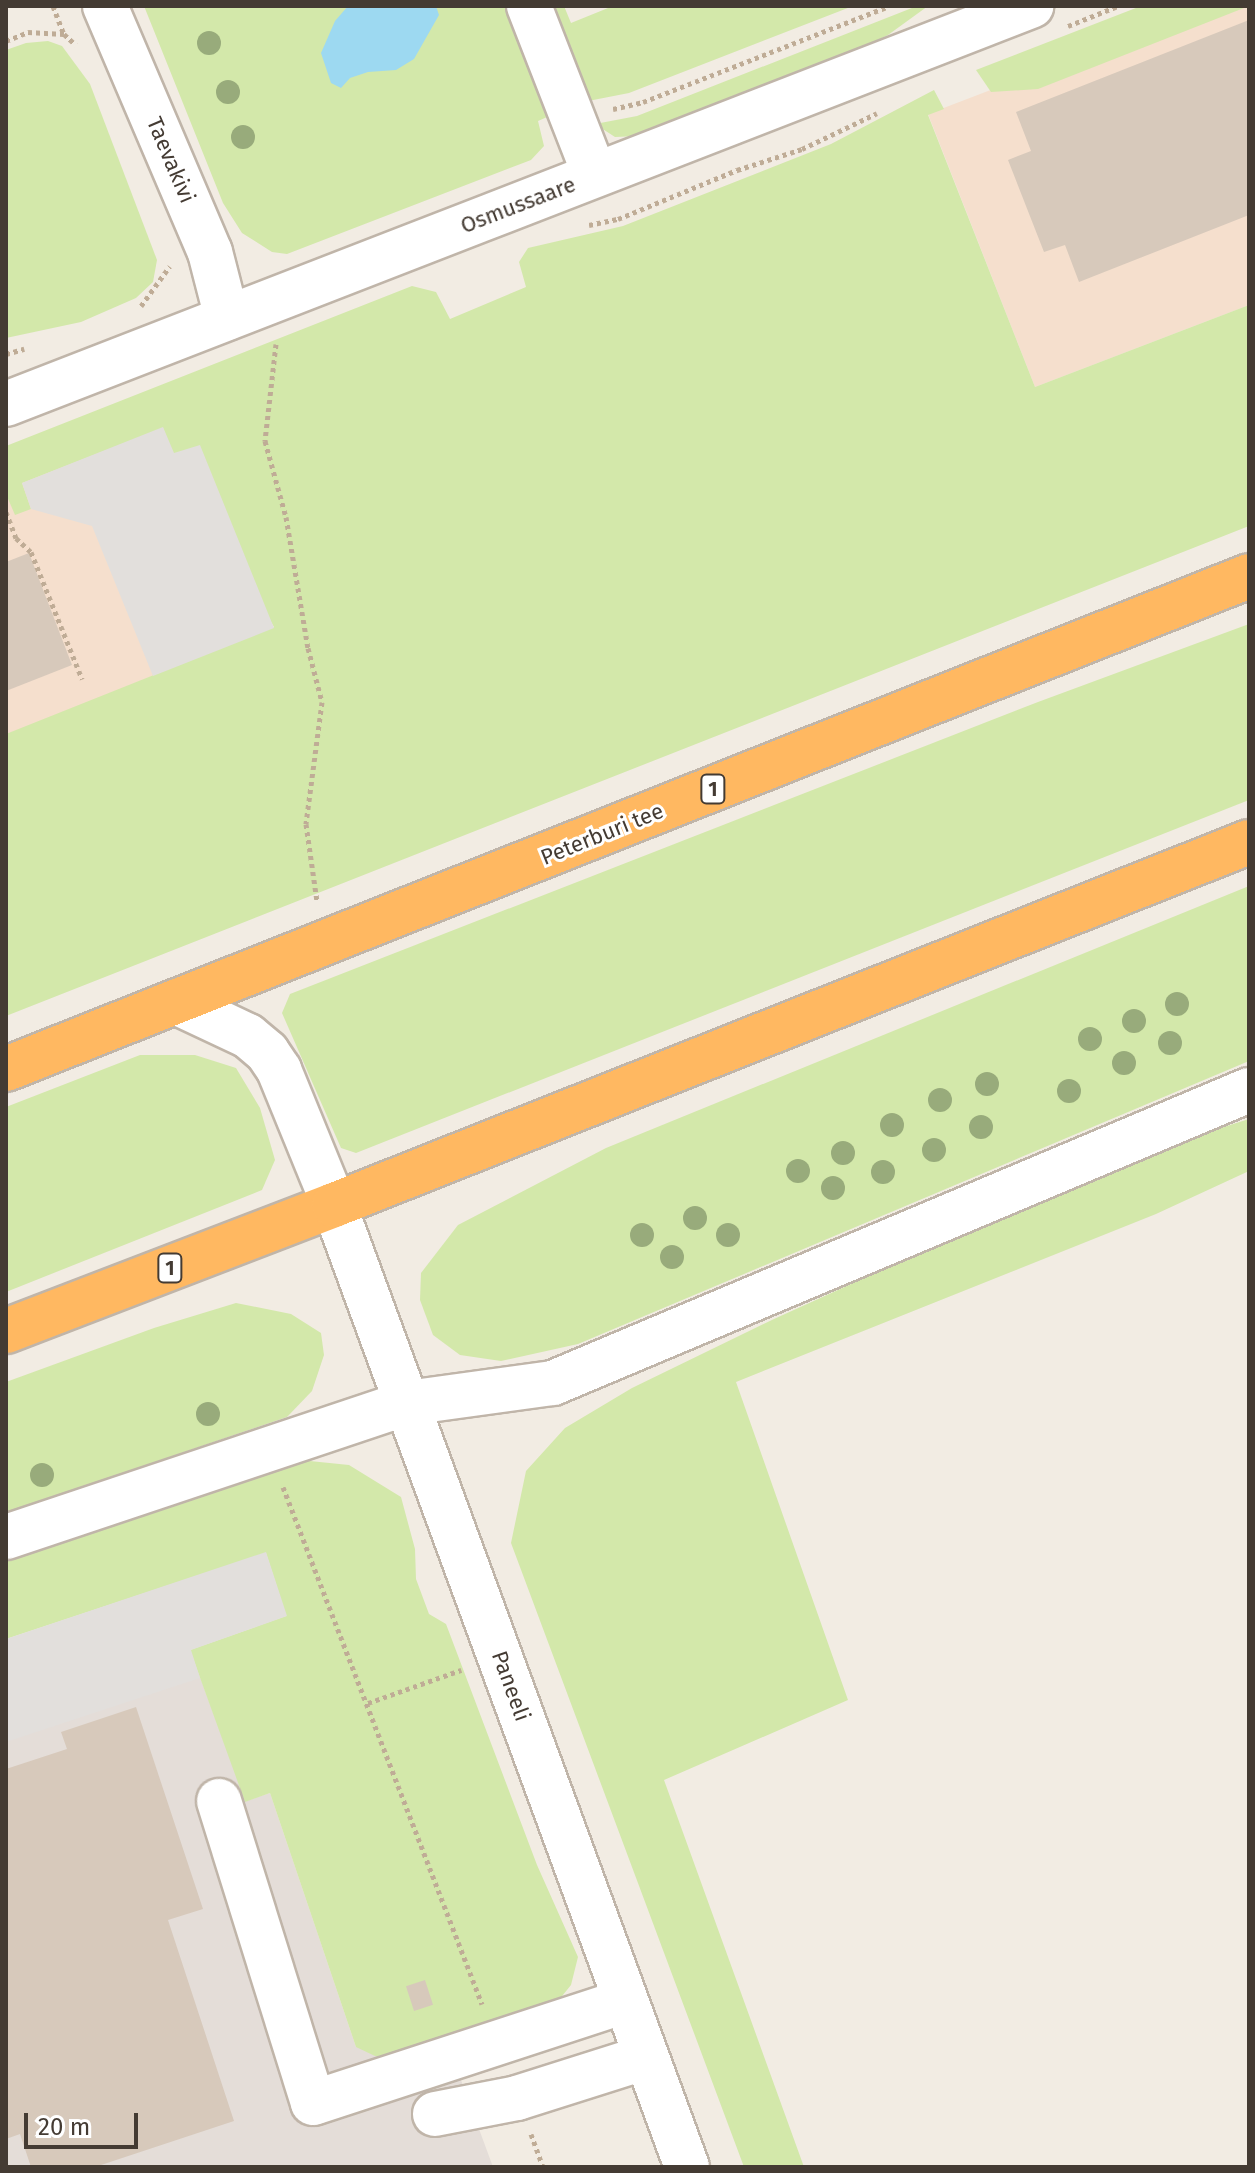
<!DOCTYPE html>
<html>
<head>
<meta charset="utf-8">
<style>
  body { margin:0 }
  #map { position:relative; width:1255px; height:2173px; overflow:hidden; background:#f2ece3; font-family:"Fira Sans",sans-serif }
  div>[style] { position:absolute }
  .commercial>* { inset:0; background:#f5dfcd }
  .industrial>* { inset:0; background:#e4ddd8 }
  .green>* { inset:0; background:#d3e8aa }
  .parking>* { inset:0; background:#e2dfdc }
  .water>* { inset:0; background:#9dd9f1 }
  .building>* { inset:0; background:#d7c9bb; transform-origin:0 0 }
  .path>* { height:5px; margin-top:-2.5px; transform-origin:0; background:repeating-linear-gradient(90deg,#bfac96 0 4px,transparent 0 8px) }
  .roads { filter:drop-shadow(2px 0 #c0b5a9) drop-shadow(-2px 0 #c0b5a9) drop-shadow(0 2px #c0b5a9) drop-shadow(0 -2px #c0b5a9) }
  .minor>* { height:44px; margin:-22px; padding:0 22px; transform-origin:22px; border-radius:22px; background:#fff }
  .highway>* { height:44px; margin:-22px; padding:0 22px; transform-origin:22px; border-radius:22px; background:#ffb861 }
  .trees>* { width:24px; height:24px; margin:-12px; border-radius:50%; background:#98ab7b }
  span { translate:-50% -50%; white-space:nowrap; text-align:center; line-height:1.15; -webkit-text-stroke:6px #fff; paint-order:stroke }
  .shield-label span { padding:2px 6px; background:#fff; border:2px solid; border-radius:6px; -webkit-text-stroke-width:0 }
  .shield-label { font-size:20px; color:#443b33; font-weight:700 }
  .street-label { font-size:22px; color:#443b33 }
  .frame { position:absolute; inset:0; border:8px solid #443b33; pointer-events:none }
  .scale { position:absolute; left:24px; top:2113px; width:114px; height:36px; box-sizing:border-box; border:4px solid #443b33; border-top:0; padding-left:10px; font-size:24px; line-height:28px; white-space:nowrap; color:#443b33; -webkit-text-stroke:6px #fff; paint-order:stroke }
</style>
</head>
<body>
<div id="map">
  <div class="commercial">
    <i style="clip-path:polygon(1210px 6px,1249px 6px,1249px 305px,1035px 387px,928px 114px)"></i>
    <i style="clip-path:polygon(188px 417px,294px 678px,6px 781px,6px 489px)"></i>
  </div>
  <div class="industrial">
    <i style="clip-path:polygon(190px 1650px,246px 1801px,270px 1793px,356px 2047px,447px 2042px,493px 2167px,6px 2167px,6px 1713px)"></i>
  </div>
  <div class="green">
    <i style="clip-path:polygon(144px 6px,511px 6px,554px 114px,538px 121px,544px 146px,531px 160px,287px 254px,272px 252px,242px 233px,223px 203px)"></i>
    <i style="clip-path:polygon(550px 6px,564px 6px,571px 23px,613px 6px,853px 6px,629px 93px,583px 102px)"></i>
    <i style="clip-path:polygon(917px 6px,928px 6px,888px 35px,864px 47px,638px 136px,615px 137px,595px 124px,637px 116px)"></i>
    <i style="clip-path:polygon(1141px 6px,1249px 6px,1038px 89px,991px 92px,976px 70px)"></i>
    <i style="clip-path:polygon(48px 41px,62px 46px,90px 84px,157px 260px,153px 282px,136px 298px,81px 322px,6px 338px,6px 50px,26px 43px)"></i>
    <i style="clip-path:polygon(934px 90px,944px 109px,928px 115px,1035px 387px,1249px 305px,1249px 526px,6px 1016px,6px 734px,274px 627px,173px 453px,163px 428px,22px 483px,31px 509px,15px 515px,6px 494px,6px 446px,412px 286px,436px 292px,450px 319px,526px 287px,519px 262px,528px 248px,623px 226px,831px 144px)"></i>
    <i style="clip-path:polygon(1249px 624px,1249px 800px,356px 1153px,341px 1148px,282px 1013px,290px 994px,1038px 702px)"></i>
    <i style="clip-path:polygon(1249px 886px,1249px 1061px,578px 1344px,501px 1361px,460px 1355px,433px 1335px,420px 1300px,421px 1273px,458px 1225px,606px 1148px)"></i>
    <i style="clip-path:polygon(140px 1055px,195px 1055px,236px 1068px,260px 1108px,275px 1160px,262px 1190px,6px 1292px,6px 1107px)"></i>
    <i style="clip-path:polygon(1249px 1119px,1249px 1171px,1156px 1214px,736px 1382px,848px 1700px,664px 1780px,804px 2167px,744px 2167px,511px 1543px,526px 1471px,565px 1428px,632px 1388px,774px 1319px,1054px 1192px,1189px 1138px)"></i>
    <i style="clip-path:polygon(236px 1303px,291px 1314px,321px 1333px,324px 1355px,312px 1391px,287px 1417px,6px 1513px,6px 1382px,154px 1328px)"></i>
    <i style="clip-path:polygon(300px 1460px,349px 1465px,401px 1497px,415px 1549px,416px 1579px,429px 1614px,446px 1624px,537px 1865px,578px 1957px,571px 1985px,554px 2006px,394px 2060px,375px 2056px,356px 2047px,270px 1793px,245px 1802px,190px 1650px,286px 1616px,266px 1553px,6px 1639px,6px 1557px)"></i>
  </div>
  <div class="parking">
    <i style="clip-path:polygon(163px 427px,174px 453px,200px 445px,274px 628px,153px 676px,92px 526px,31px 509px,22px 483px)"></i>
    <i style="clip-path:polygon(266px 1552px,287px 1616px,191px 1650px,200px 1678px,6px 1742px,6px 1639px)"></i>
  </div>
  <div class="water">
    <i style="clip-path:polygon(348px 6px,436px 6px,439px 15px,414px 59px,396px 70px,368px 72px,350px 78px,341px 88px,331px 83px,321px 53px,335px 21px)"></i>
  </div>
  <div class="building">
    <i style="clip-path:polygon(1249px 20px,1249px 215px,1079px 282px,1065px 245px,1044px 252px,1008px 160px,1031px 151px,1016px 112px)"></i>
    <i style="clip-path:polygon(29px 553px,72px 665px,6px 691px,6px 562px)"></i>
    <i style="clip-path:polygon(136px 1707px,203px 1909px,168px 1920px,234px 2121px,95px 2167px,31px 2167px,20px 2134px,6px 2139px,6px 1769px,67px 1749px,61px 1732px)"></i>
    <i style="left:425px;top:1980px;width:26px;height:20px;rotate:72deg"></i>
  </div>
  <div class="path">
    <i style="left:53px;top:6px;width:30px;rotate:69deg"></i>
    <i style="left:64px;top:34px;width:16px;rotate:43deg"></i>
    <i style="left:1068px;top:26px;width:54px;rotate:-21.8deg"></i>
    <i style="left:6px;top:41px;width:24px;rotate:-22deg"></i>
    <i style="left:28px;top:32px;width:36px;rotate:3deg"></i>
    <i style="left:613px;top:109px;width:31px;rotate:-13deg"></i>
    <i style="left:643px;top:102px;width:264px;rotate:-21.3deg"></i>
    <i style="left:589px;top:225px;width:30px;rotate:-12deg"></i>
    <i style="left:618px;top:219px;width:129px;rotate:-22.4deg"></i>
    <i style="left:737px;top:170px;width:68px;rotate:-17.9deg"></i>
    <i style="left:802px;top:149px;width:83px;rotate:-25.6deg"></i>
    <i style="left:141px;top:306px;width:49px;rotate:-54.1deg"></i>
    <i style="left:276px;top:344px;width:98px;rotate:96.5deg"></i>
    <i style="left:265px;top:441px;width:79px;rotate:74.6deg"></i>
    <i style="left:286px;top:517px;width:133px;rotate:80.5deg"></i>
    <i style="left:308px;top:648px;width:56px;rotate:75.5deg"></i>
    <i style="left:322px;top:702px;width:123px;rotate:97.5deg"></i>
    <i style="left:306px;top:824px;width:78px;rotate:81.9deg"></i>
    <i style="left:6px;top:354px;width:19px;rotate:-16deg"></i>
    <i style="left:6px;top:512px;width:28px;rotate:69deg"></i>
    <i style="left:16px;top:538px;width:21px;rotate:43deg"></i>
    <i style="left:31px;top:552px;width:137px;rotate:68.1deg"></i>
    <i style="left:283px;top:1487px;width:554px;rotate:68.95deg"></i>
    <i style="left:368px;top:1703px;width:99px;rotate:-19.5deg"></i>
    <i style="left:531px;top:2134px;width:35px;rotate:70deg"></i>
  </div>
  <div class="roads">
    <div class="minor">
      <i style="left:105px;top:6px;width:267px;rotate:66.9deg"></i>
      <i style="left:210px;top:252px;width:68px;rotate:75.6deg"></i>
      <i style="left:529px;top:6px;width:181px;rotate:68.7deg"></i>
      <i style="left:6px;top:404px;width:1100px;rotate:-21.22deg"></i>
      <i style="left:178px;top:1003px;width:77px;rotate:25.2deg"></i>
      <i style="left:248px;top:1036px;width:25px;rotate:40deg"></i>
      <i style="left:267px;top:1052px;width:22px;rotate:56deg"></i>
      <i style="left:279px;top:1070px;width:146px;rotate:67.8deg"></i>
      <i style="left:334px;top:1205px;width:1025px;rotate:69.85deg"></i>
      <i style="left:6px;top:1537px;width:423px;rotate:-18.5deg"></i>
      <i style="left:407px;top:1403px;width:147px;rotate:-7.8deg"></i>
      <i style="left:553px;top:1383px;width:755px;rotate:-22.83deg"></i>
      <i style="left:219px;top:1801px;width:316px;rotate:72.7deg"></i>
      <i style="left:313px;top:2103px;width:328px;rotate:-18.1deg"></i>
      <i style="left:435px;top:2114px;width:84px;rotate:-11deg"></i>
      <i style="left:517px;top:2098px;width:135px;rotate:-17.6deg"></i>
    </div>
    <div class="highway">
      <i style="left:6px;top:1069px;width:1337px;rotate:-21.63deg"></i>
      <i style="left:6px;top:1331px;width:351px;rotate:-21deg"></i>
      <i style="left:334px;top:1205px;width:984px;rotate:-21.64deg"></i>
    </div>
  </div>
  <div class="trees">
    <i style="left:209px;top:43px"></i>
    <i style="left:228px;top:92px"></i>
    <i style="left:243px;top:137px"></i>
    <i style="left:1177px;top:1004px"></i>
    <i style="left:1134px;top:1021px"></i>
    <i style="left:1090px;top:1039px"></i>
    <i style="left:1170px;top:1043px"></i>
    <i style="left:1124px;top:1063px"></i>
    <i style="left:987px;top:1084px"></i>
    <i style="left:1069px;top:1091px"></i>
    <i style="left:940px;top:1100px"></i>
    <i style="left:892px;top:1125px"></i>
    <i style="left:981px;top:1127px"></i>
    <i style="left:934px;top:1150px"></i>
    <i style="left:843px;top:1153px"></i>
    <i style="left:798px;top:1171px"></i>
    <i style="left:883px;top:1172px"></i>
    <i style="left:833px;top:1188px"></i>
    <i style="left:695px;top:1218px"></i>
    <i style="left:642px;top:1235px"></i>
    <i style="left:728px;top:1235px"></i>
    <i style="left:672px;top:1257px"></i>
    <i style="left:208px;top:1414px"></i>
    <i style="left:42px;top:1475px"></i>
  </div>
  <div class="shield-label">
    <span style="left:713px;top:789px">1</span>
    <span style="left:170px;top:1268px">1</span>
  </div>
  <div class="street-label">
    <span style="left:171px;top:160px;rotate:67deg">Taevakivi</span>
    <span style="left:518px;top:205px;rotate:-21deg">Osmussaare</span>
    <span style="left:602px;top:834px;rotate:-22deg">Peterburi tee</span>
    <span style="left:511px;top:1686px;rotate:70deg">Paneeli</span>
  </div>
  <div class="frame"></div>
  <div class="scale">20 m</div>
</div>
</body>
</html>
